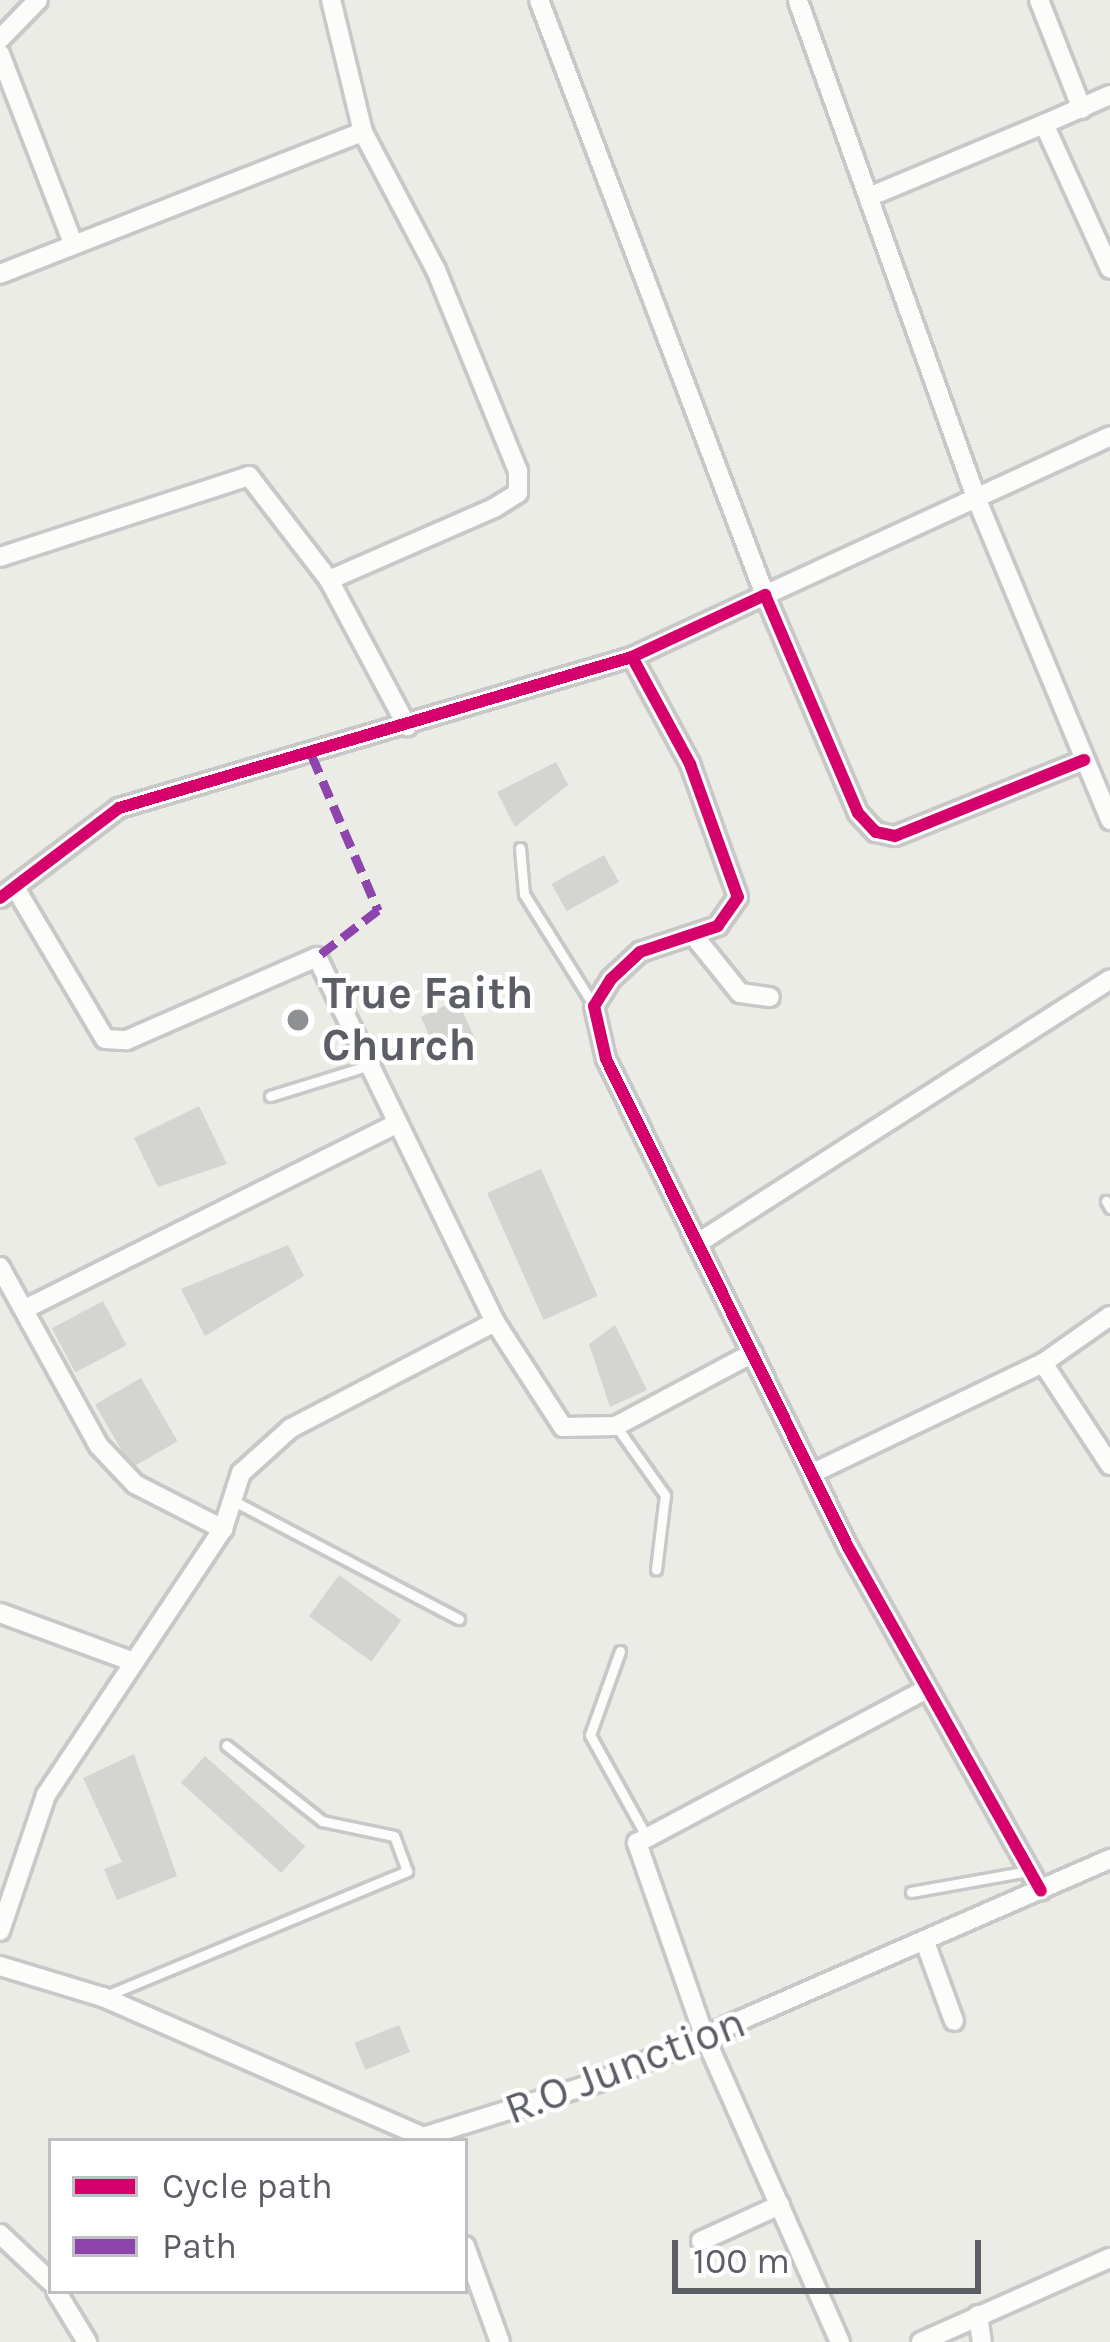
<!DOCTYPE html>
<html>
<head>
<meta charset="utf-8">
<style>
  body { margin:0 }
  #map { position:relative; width:1110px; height:2342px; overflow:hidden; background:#ecece6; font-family:Karla,sans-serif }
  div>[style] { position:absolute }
  .building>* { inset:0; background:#d4d4d0; transform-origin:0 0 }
  .roads { filter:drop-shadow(3px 0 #c8c8c8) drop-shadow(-3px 0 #c8c8c8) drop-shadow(0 3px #c8c8c8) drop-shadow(0 -3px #c8c8c8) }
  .lane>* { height:9px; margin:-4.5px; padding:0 4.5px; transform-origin:4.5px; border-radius:4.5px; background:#fcfcfb }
  .street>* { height:18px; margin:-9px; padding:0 9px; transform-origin:9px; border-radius:9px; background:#fcfcfb }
  .quiet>* { height:9px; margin-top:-4.5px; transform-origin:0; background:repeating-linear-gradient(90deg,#8e44ad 0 18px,transparent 0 27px) }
  .cycleway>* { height:12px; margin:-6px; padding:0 6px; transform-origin:6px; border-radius:6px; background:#d6006c }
  .dots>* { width:33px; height:33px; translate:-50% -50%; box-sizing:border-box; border:6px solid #fff; border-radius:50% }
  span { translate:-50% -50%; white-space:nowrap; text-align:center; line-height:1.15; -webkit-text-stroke:9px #fff; paint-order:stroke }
  .poi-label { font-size:45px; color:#5b5e65; font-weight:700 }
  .left { translate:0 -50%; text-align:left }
  .street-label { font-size:45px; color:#5b5e65 }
  .legend { position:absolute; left:48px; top:2138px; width:420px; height:156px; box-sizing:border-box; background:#fff; border:3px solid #bdbfc1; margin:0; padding:15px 21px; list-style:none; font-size:36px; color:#5b5e65 }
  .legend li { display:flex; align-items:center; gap:24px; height:60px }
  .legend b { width:60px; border:3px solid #bdbfc1 }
  .scale { position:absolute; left:672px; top:2240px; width:309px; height:54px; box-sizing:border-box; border:6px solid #5b5e65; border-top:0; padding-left:15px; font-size:36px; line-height:42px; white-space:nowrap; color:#5b5e65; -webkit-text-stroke:9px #fff; paint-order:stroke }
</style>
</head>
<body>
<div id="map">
  <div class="building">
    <i style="clip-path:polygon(556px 762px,568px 785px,515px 827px,497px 792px)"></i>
    <i style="left:604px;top:855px;width:31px;height:60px;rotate:61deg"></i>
    <i style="left:457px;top:1000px;width:45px;height:40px;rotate:65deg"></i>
    <i style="clip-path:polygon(199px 1106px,227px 1164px,158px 1187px,134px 1138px)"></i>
    <i style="left:541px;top:1169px;width:139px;height:59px;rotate:66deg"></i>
    <i style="clip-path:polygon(288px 1245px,304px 1276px,205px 1336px,181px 1289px)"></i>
    <i style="left:103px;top:1301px;width:50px;height:58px;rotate:62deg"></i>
    <i style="clip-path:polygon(615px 1325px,647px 1390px,610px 1407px,589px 1344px)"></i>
    <i style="left:141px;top:1378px;width:73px;height:53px;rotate:60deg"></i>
    <i style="left:339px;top:1575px;width:77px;height:51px;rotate:36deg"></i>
    <i style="clip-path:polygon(134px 1754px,177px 1876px,117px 1900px,104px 1869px,122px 1862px,83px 1778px)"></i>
    <i style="left:205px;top:1756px;width:135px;height:36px;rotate:42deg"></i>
    <i style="left:399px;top:2025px;width:29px;height:48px;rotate:68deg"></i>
  </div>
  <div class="roads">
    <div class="lane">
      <i style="left:520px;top:848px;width:46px;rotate:85deg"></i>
      <i style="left:524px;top:894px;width:132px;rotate:58deg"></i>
      <i style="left:270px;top:1096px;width:102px;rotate:-17.2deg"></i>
      <i style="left:1106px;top:1201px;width:8px;rotate:60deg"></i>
      <i style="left:616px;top:1426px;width:85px;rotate:54.6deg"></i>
      <i style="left:665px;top:1495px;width:75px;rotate:96.9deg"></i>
      <i style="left:234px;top:1501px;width:254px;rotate:27.7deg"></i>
      <i style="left:620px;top:1651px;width:89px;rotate:109.7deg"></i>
      <i style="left:590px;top:1735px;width:113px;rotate:60.9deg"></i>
      <i style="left:911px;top:1892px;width:120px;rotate:-10.1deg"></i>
      <i style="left:108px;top:1995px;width:324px;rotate:-22.5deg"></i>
      <i style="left:407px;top:1871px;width:37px;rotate:-110deg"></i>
      <i style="left:394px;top:1836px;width:74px;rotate:-168.2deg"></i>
      <i style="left:322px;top:1821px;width:122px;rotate:-141.6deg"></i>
    </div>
    <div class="street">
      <i style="left:539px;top:0;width:636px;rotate:69.2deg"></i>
      <i style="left:765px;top:595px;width:380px;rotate:-24.7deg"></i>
      <i style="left:1039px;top:0;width:117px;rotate:68.5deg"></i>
      <i style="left:798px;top:1px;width:530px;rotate:70.27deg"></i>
      <i style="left:977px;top:500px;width:347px;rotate:67.4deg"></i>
      <i style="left:0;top:39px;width:54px;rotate:-45.7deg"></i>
      <i style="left:0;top:54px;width:200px;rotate:68.9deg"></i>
      <i style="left:1110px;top:95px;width:72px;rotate:156.3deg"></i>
      <i style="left:1044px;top:124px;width:159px;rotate:65.5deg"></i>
      <i style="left:871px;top:196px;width:187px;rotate:-22.6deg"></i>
      <i style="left:0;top:274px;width:390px;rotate:-21.4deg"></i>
      <i style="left:0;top:557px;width:262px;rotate:-18deg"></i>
      <i style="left:249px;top:476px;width:131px;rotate:52.4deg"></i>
      <i style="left:329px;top:580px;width:166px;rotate:61.9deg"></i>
      <i style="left:329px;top:580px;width:180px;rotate:-23.6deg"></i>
      <i style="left:494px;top:508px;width:28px;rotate:-32deg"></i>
      <i style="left:518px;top:493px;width:22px;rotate:-90deg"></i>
      <i style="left:518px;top:471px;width:217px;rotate:-112.2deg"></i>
      <i style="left:436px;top:270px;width:156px;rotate:-117.9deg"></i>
      <i style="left:363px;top:132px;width:136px;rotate:-103.6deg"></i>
      <i style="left:632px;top:657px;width:122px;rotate:61.5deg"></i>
      <i style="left:690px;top:764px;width:141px;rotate:70.2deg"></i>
      <i style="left:738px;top:897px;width:35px;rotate:125deg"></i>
      <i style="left:718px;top:926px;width:82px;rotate:161.6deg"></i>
      <i style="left:640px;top:952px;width:40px;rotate:137deg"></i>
      <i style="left:611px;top:979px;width:32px;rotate:122deg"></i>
      <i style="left:594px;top:1006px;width:54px;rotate:77.2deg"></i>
      <i style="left:606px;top:1059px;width:545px;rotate:63.62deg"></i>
      <i style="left:848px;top:1547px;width:394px;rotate:60.7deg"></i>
      <i style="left:16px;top:889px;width:174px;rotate:59.3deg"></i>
      <i style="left:105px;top:1039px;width:22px;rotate:3deg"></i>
      <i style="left:127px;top:1040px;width:207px;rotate:-23.6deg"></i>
      <i style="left:317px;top:957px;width:406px;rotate:64deg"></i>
      <i style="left:495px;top:1322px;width:125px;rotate:57.1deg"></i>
      <i style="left:563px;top:1427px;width:53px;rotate:-1.1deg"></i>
      <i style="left:616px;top:1426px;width:155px;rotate:-28.1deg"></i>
      <i style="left:0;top:898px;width:149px;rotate:-37.1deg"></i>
      <i style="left:119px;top:808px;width:535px;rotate:-16.4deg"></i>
      <i style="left:632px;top:657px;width:147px;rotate:-25deg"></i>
      <i style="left:765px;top:595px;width:237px;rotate:66.9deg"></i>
      <i style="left:858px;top:813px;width:26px;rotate:47deg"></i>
      <i style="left:876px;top:832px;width:19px;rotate:12deg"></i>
      <i style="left:895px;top:836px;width:204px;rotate:-21.9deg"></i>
      <i style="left:694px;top:936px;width:73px;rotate:51.1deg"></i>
      <i style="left:740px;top:993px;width:30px;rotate:8deg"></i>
      <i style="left:701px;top:1241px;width:486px;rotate:-32.6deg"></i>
      <i style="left:0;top:1267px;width:205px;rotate:61.1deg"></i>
      <i style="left:99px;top:1446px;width:52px;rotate:46.5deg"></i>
      <i style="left:135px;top:1484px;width:99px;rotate:27.1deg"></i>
      <i style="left:25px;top:1309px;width:412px;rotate:-26.5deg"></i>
      <i style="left:1043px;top:1363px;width:122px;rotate:56.7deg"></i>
      <i style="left:813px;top:1473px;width:255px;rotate:-25.6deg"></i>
      <i style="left:1043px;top:1363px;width:82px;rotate:-35deg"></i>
      <i style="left:0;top:1613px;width:140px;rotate:20.1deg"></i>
      <i style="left:0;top:1931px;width:144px;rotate:-71.3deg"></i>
      <i style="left:46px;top:1795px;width:320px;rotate:-56.4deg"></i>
      <i style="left:223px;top:1529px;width:59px;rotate:-72.2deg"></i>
      <i style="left:241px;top:1473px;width:67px;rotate:-42deg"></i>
      <i style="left:291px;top:1428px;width:230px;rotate:-27.5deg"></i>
      <i style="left:925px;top:1942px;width:84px;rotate:69.8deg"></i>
      <i style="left:0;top:1966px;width:108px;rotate:16.8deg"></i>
      <i style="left:103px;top:1997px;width:349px;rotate:23.6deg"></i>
      <i style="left:423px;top:2137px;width:184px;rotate:-17.4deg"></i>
      <i style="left:599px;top:2082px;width:558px;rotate:-23.58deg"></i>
      <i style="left:0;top:2234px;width:70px;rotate:43.3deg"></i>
      <i style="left:701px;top:2241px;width:87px;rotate:-24.5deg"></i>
      <i style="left:465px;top:2246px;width:102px;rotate:70deg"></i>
      <i style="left:56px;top:2291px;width:60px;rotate:58.7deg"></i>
      <i style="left:978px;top:2315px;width:27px;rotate:82deg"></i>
      <i style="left:840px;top:2342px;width:333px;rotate:-113.9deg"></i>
      <i style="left:705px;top:2038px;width:207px;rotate:-109.2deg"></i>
      <i style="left:637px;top:1843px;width:328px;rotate:-28deg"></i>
      <i style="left:921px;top:2342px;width:207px;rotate:-24deg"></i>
    </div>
  </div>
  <div class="quiet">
    <i style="left:312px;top:756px;width:168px;rotate:66.8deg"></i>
    <i style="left:378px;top:910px;width:77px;rotate:142.4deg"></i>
  </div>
  <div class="cycleway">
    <i style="left:632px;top:657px;width:122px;rotate:61.5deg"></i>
    <i style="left:690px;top:764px;width:141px;rotate:70.2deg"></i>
    <i style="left:738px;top:897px;width:35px;rotate:125deg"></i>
    <i style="left:718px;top:926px;width:82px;rotate:161.6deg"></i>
    <i style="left:640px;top:952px;width:40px;rotate:137deg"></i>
    <i style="left:611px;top:979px;width:32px;rotate:122deg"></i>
    <i style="left:594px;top:1006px;width:54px;rotate:77.2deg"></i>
    <i style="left:606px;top:1059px;width:545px;rotate:63.62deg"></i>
    <i style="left:848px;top:1547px;width:394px;rotate:60.7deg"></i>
    <i style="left:0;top:898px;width:149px;rotate:-37.1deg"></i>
    <i style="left:119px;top:808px;width:535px;rotate:-16.4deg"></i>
    <i style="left:632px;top:657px;width:147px;rotate:-25deg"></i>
    <i style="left:765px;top:595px;width:237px;rotate:66.9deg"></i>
    <i style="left:858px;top:813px;width:26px;rotate:47deg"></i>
    <i style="left:876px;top:832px;width:19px;rotate:12deg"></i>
    <i style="left:895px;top:836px;width:204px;rotate:-21.9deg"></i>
  </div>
  <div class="dots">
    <i style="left:298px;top:1020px;background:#8e9092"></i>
  </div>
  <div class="poi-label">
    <span class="left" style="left:322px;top:1020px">True Faith<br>Church</span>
  </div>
  <div class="street-label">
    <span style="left:625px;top:2066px;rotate:-21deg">R.O Junction</span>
  </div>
  <ul class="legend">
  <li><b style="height:15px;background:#d6006c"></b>Cycle path</li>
  <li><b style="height:15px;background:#8e44ad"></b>Path</li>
  </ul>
  <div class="scale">100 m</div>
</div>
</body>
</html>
